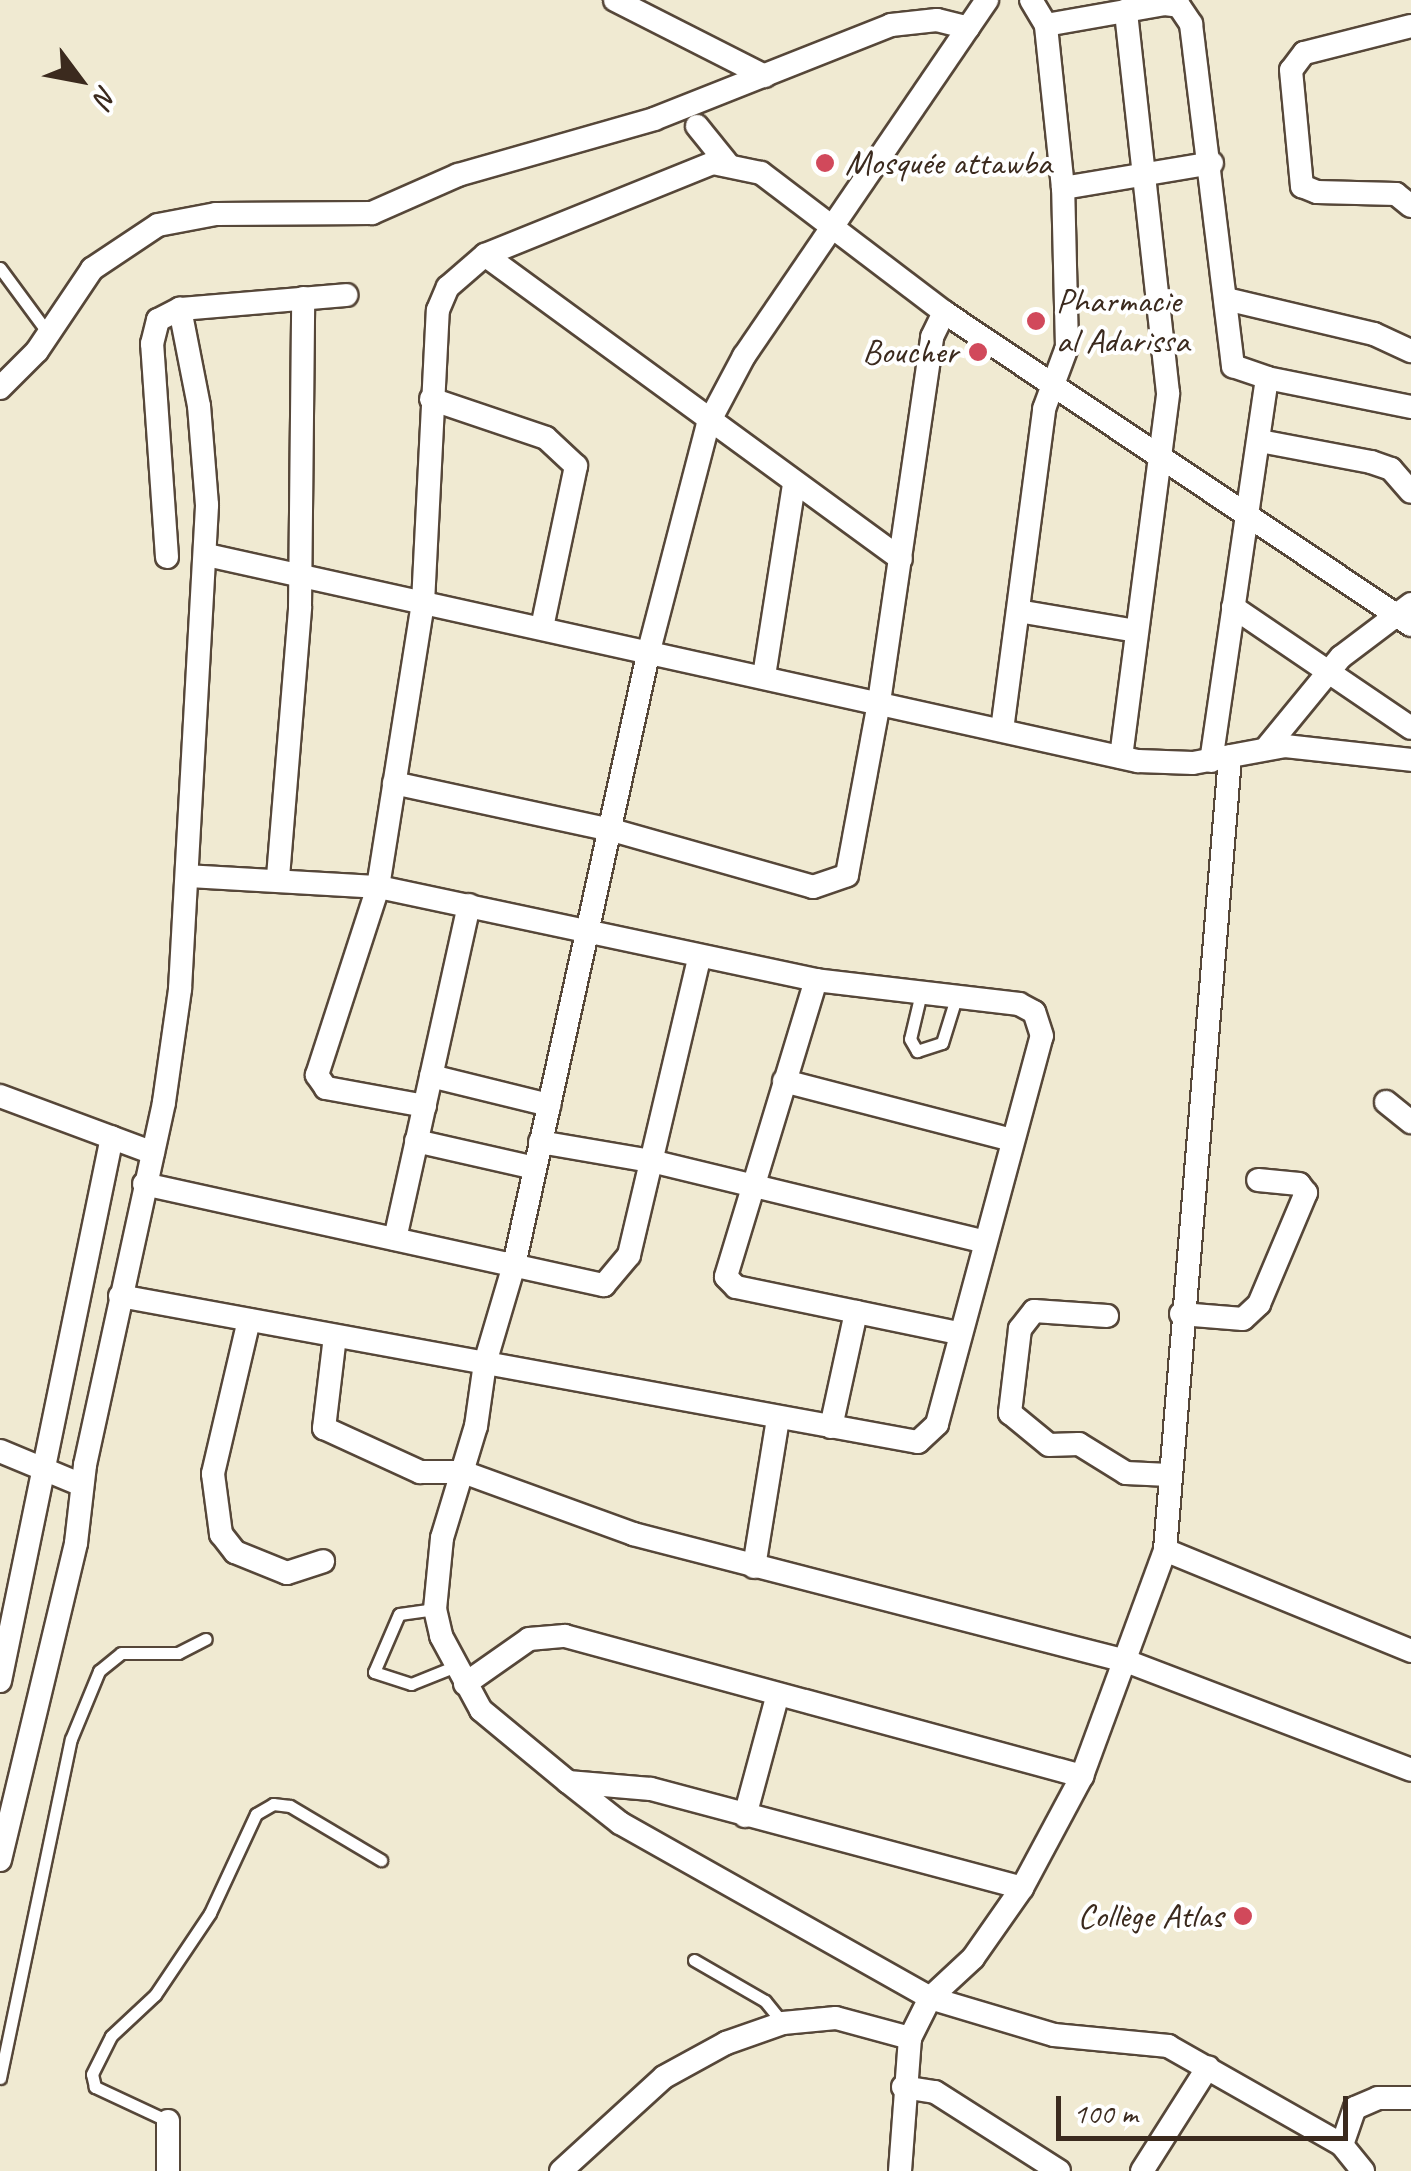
<!DOCTYPE html>
<html>
<head>
<meta charset="utf-8">
<style>
  body { margin:0 }
  #map { position:relative; width:1411px; height:2171px; overflow:hidden; background:#f0ead2; font-family:Caveat,sans-serif }
  div>[style] { position:absolute }
  .roads { filter:drop-shadow(2px 0 #564739) drop-shadow(-2px 0 #564739) drop-shadow(0 2px #564739) drop-shadow(0 -2px #564739) }
  .lane>* { height:11px; margin:-5.5px; padding:0 5.5px; transform-origin:5.5px; border-radius:5.5px; background:#fff }
  .street>* { height:22px; margin:-11px; padding:0 11px; transform-origin:11px; border-radius:11px; background:#fff }
  .dots>* { width:28px; height:28px; translate:-50% -50%; box-sizing:border-box; border:5px solid #fff; border-radius:50% }
  span { translate:-50% -50%; white-space:nowrap; text-align:center; line-height:1.15; -webkit-text-stroke:8px #fff; paint-order:stroke }
  .poi-label { font-size:35px; color:#3b2a1e }
  .left { translate:0 -50%; text-align:left }
  .right { translate:-100% -50%; text-align:right }
  .north { position:absolute; left:30px; top:30px; width:100px; height:100px; -webkit-text-stroke:8px #fff; paint-order:stroke; rotate:122deg; font-size:28px; font-weight:700; line-height:40px; text-align:center; color:#3b2a1e }
  .north::after { content:''; display:block; margin:auto; width:35px; height:45px; background:#3b2a1e; clip-path:polygon(50% 0,100% 100%,50% 72%,0 100%) }
  .scale { position:absolute; left:1056px; top:2096px; width:292px; height:45px; box-sizing:border-box; border:5px solid #3b2a1e; border-top:0; padding-left:12px; font-size:30px; line-height:35px; white-space:nowrap; color:#3b2a1e; -webkit-text-stroke:8px #fff; paint-order:stroke }
</style>
</head>
<body>
<div id="map">
  <div class="roads">
    <div class="lane">
      <i style="left:0;top:268px;width:81px;rotate:53.6deg"></i>
      <i style="left:921px;top:993px;width:47px;rotate:103.4deg"></i>
      <i style="left:910px;top:1039px;width:14px;rotate:60deg"></i>
      <i style="left:917px;top:1051px;width:26px;rotate:-18deg"></i>
      <i style="left:942px;top:1043px;width:47px;rotate:-72.7deg"></i>
      <i style="left:435px;top:1609px;width:36px;rotate:172deg"></i>
      <i style="left:399px;top:1614px;width:63px;rotate:113.3deg"></i>
      <i style="left:374px;top:1672px;width:39px;rotate:18deg"></i>
      <i style="left:411px;top:1684px;width:48px;rotate:-21.8deg"></i>
      <i style="left:694px;top:1960px;width:82px;rotate:30deg"></i>
      <i style="left:765px;top:2001px;width:28px;rotate:51deg"></i>
      <i style="left:0;top:2078px;width:346px;rotate:-78.2deg"></i>
      <i style="left:71px;top:1739px;width:74px;rotate:-67.6deg"></i>
      <i style="left:99px;top:1671px;width:28px;rotate:-39deg"></i>
      <i style="left:121px;top:1653px;width:57px"></i>
      <i style="left:178px;top:1653px;width:31px;rotate:-27deg"></i>
      <i style="left:168px;top:2121px;width:81px;rotate:-155deg"></i>
      <i style="left:95px;top:2087px;width:13px;rotate:-103deg"></i>
      <i style="left:92px;top:2074px;width:42px;rotate:-63.4deg"></i>
      <i style="left:111px;top:2036px;width:60px;rotate:-43deg"></i>
      <i style="left:155px;top:1995px;width:99px;rotate:-56.1deg"></i>
      <i style="left:210px;top:1913px;width:109px;rotate:-65.1deg"></i>
      <i style="left:256px;top:1814px;width:20px;rotate:-30deg"></i>
      <i style="left:273px;top:1804px;width:17px;rotate:7deg"></i>
      <i style="left:290px;top:1806px;width:106px;rotate:30.7deg"></i>
    </div>
    <div class="street">
      <i style="left:615px;top:0;width:168px;rotate:26.9deg"></i>
      <i style="left:987px;top:0;width:431px;rotate:124.3deg"></i>
      <i style="left:744px;top:356px;width:77px;rotate:117.9deg"></i>
      <i style="left:708px;top:424px;width:234px;rotate:104.6deg"></i>
      <i style="left:649px;top:650px;width:630px;rotate:102.38deg"></i>
      <i style="left:514px;top:1265px;width:102px;rotate:106.5deg"></i>
      <i style="left:485px;top:1363px;width:64px;rotate:98.1deg"></i>
      <i style="left:476px;top:1426px;width:117px;rotate:106.9deg"></i>
      <i style="left:442px;top:1538px;width:71px;rotate:95.6deg"></i>
      <i style="left:435px;top:1609px;width:28px;rotate:77deg"></i>
      <i style="left:441px;top:1636px;width:84px;rotate:61.6deg"></i>
      <i style="left:481px;top:1710px;width:113px;rotate:39.6deg"></i>
      <i style="left:568px;top:1782px;width:83px;rotate:4.8deg"></i>
      <i style="left:651px;top:1789px;width:384px;rotate:14.9deg"></i>
      <i style="left:1046px;top:25px;width:121px;rotate:-10deg"></i>
      <i style="left:1165px;top:4px;width:14px;rotate:8deg"></i>
      <i style="left:1179px;top:6px;width:22px;rotate:56deg"></i>
      <i style="left:1191px;top:24px;width:345px;rotate:83deg"></i>
      <i style="left:1233px;top:366px;width:36px;rotate:19deg"></i>
      <i style="left:1267px;top:378px;width:387px;rotate:98.3deg"></i>
      <i style="left:1411px;top:26px;width:110px;rotate:165.8deg"></i>
      <i style="left:1304px;top:53px;width:21px;rotate:127deg"></i>
      <i style="left:1291px;top:70px;width:117px;rotate:84.6deg"></i>
      <i style="left:1302px;top:186px;width:16px;rotate:22deg"></i>
      <i style="left:1317px;top:192px;width:79px;rotate:1.5deg"></i>
      <i style="left:1396px;top:194px;width:19px;rotate:39deg"></i>
      <i style="left:697px;top:126px;width:48px;rotate:51deg"></i>
      <i style="left:1063px;top:188px;width:151px;rotate:-9.5deg"></i>
      <i style="left:485px;top:255px;width:515px;rotate:36.16deg"></i>
      <i style="left:1226px;top:299px;width:152px;rotate:13.3deg"></i>
      <i style="left:1374px;top:334px;width:41px;rotate:24.7deg"></i>
      <i style="left:1267px;top:378px;width:147px;rotate:11.4deg"></i>
      <i style="left:0;top:388px;width:52px;rotate:-45deg"></i>
      <i style="left:37px;top:351px;width:99px;rotate:-56.1deg"></i>
      <i style="left:92px;top:269px;width:79px;rotate:-33.7deg"></i>
      <i style="left:158px;top:225px;width:59px;rotate:-10.7deg"></i>
      <i style="left:216px;top:214px;width:156px;rotate:-0.4deg"></i>
      <i style="left:372px;top:213px;width:94px;rotate:-23.8deg"></i>
      <i style="left:458px;top:175px;width:204px;rotate:-15.9deg"></i>
      <i style="left:654px;top:119px;width:255px;rotate:-21.6deg"></i>
      <i style="left:891px;top:25px;width:46px;rotate:-6.2deg"></i>
      <i style="left:937px;top:20px;width:32px;rotate:14deg"></i>
      <i style="left:431px;top:399px;width:121px;rotate:18.7deg"></i>
      <i style="left:546px;top:438px;width:41px;rotate:43deg"></i>
      <i style="left:576px;top:466px;width:165px;rotate:101.9deg"></i>
      <i style="left:1260px;top:441px;width:113px;rotate:10.7deg"></i>
      <i style="left:1371px;top:462px;width:21px;rotate:19deg"></i>
      <i style="left:1391px;top:469px;width:30px;rotate:49deg"></i>
      <i style="left:207px;top:555px;width:954px;rotate:12.48deg"></i>
      <i style="left:1138px;top:761px;width:55px;rotate:2.1deg"></i>
      <i style="left:1193px;top:763px;width:94px;rotate:-10.5deg"></i>
      <i style="left:1285px;top:746px;width:127px;rotate:6.3deg"></i>
      <i style="left:167px;top:557px;width:214px;rotate:-94deg"></i>
      <i style="left:152px;top:344px;width:25px;rotate:-76deg"></i>
      <i style="left:158px;top:320px;width:25px;rotate:-27deg"></i>
      <i style="left:180px;top:309px;width:167px;rotate:-4.8deg"></i>
      <i style="left:1233px;top:607px;width:215px;rotate:34.2deg"></i>
      <i style="left:1018px;top:611px;width:120px;rotate:9.6deg"></i>
      <i style="left:764px;top:676px;width:194px;rotate:-81.1deg"></i>
      <i style="left:1002px;top:730px;width:324px;rotate:-82.5deg"></i>
      <i style="left:1044px;top:409px;width:66px;rotate:-69.6deg"></i>
      <i style="left:1067px;top:347px;width:159px;rotate:-91.4deg"></i>
      <i style="left:1063px;top:188px;width:164px;rotate:-96deg"></i>
      <i style="left:1046px;top:25px;width:29px;rotate:-121deg"></i>
      <i style="left:1267px;top:747px;width:117px;rotate:-50.6deg"></i>
      <i style="left:1341px;top:657px;width:88px;rotate:-37.1deg"></i>
      <i style="left:1121px;top:757px;width:367px;rotate:-82.6deg"></i>
      <i style="left:1168px;top:393px;width:385px;rotate:-96.3deg"></i>
      <i style="left:394px;top:783px;width:223px;rotate:12.2deg"></i>
      <i style="left:612px;top:830px;width:209px;rotate:15.8deg"></i>
      <i style="left:813px;top:887px;width:36px;rotate:-19deg"></i>
      <i style="left:847px;top:875px;width:176px;rotate:-79.5deg"></i>
      <i style="left:879px;top:702px;width:369px;rotate:-81.7deg"></i>
      <i style="left:932px;top:337px;width:28px;rotate:-64deg"></i>
      <i style="left:278px;top:877px;width:271px;rotate:-85.3deg"></i>
      <i style="left:300px;top:607px;width:309px;rotate:-89.4deg"></i>
      <i style="left:816px;top:980px;width:310px;rotate:106.9deg"></i>
      <i style="left:726px;top:1277px;width:14px;rotate:45deg"></i>
      <i style="left:736px;top:1287px;width:228px;rotate:11.7deg"></i>
      <i style="left:431px;top:1076px;width:122px;rotate:13.8deg"></i>
      <i style="left:784px;top:1081px;width:236px;rotate:14.5deg"></i>
      <i style="left:0;top:1096px;width:163px;rotate:20.4deg"></i>
      <i style="left:1386px;top:1102px;width:32px;rotate:39deg"></i>
      <i style="left:425px;top:1106px;width:101px;rotate:-169.7deg"></i>
      <i style="left:326px;top:1088px;width:16px;rotate:-125deg"></i>
      <i style="left:317px;top:1075px;width:198px;rotate:-72deg"></i>
      <i style="left:378px;top:887px;width:288px;rotate:-81deg"></i>
      <i style="left:423px;top:603px;width:293px;rotate:-87.1deg"></i>
      <i style="left:438px;top:310px;width:25px;rotate:-67deg"></i>
      <i style="left:448px;top:287px;width:49px;rotate:-40.9deg"></i>
      <i style="left:485px;top:255px;width:246px;rotate:-22deg"></i>
      <i style="left:713px;top:163px;width:49px;rotate:11.8deg"></i>
      <i style="left:761px;top:173px;width:230px;rotate:37.2deg"></i>
      <i style="left:944px;top:312px;width:562px;rotate:33.83deg"></i>
      <i style="left:416px;top:1141px;width:122px;rotate:12.8deg"></i>
      <i style="left:540px;top:1142px;width:113px;rotate:9.7deg"></i>
      <i style="left:651px;top:1161px;width:341px;rotate:13.6deg"></i>
      <i style="left:144px;top:1184px;width:471px;rotate:12.4deg"></i>
      <i style="left:604px;top:1285px;width:39px;rotate:-50deg"></i>
      <i style="left:629px;top:1255px;width:305px;rotate:-76.7deg"></i>
      <i style="left:395px;top:1239px;width:342px;rotate:-77.5deg"></i>
      <i style="left:120px;top:1296px;width:811px;rotate:10.37deg"></i>
      <i style="left:918px;top:1442px;width:26px;rotate:-43deg"></i>
      <i style="left:937px;top:1424px;width:402px;rotate:-74.9deg"></i>
      <i style="left:1042px;top:1036px;width:25px;rotate:-108deg"></i>
      <i style="left:1034px;top:1012px;width:17px;rotate:-152deg"></i>
      <i style="left:1019px;top:1004px;width:204px;rotate:-173.3deg"></i>
      <i style="left:816px;top:980px;width:448px;rotate:-168deg"></i>
      <i style="left:378px;top:887px;width:191px;rotate:-176.7deg"></i>
      <i style="left:1181px;top:1314px;width:62px;rotate:4.6deg"></i>
      <i style="left:1243px;top:1319px;width:22px;rotate:-43deg"></i>
      <i style="left:1259px;top:1304px;width:121px;rotate:-67.1deg"></i>
      <i style="left:1306px;top:1193px;width:11px;rotate:-128deg"></i>
      <i style="left:1299px;top:1184px;width:41px;rotate:-174.4deg"></i>
      <i style="left:1107px;top:1316px;width:73px;rotate:-176.1deg"></i>
      <i style="left:1034px;top:1311px;width:23px;rotate:128deg"></i>
      <i style="left:1020px;top:1329px;width:85px;rotate:96.8deg"></i>
      <i style="left:1010px;top:1413px;width:50px;rotate:39.4deg"></i>
      <i style="left:1049px;top:1445px;width:30px;rotate:-2deg"></i>
      <i style="left:1079px;top:1444px;width:55px;rotate:31.7deg"></i>
      <i style="left:1126px;top:1473px;width:43px;rotate:2.7deg"></i>
      <i style="left:249px;top:1320px;width:158px;rotate:103.2deg"></i>
      <i style="left:213px;top:1474px;width:61px;rotate:82.4deg"></i>
      <i style="left:221px;top:1534px;width:23px;rotate:52deg"></i>
      <i style="left:235px;top:1552px;width:56px;rotate:22deg"></i>
      <i style="left:287px;top:1573px;width:38px;rotate:-18deg"></i>
      <i style="left:335px;top:1336px;width:93px;rotate:96.8deg"></i>
      <i style="left:324px;top:1428px;width:106px;rotate:24.6deg"></i>
      <i style="left:420px;top:1472px;width:43px"></i>
      <i style="left:463px;top:1472px;width:181px;rotate:20deg"></i>
      <i style="left:633px;top:1534px;width:509px;rotate:14.45deg"></i>
      <i style="left:1126px;top:1661px;width:305px;rotate:20.9deg"></i>
      <i style="left:831px;top:1427px;width:118px;rotate:-77.7deg"></i>
      <i style="left:0;top:1451px;width:89px;rotate:22.5deg"></i>
      <i style="left:1165px;top:1550px;width:266px;rotate:22.3deg"></i>
      <i style="left:754px;top:1567px;width:151px;rotate:-80.8deg"></i>
      <i style="left:0;top:1681px;width:555px;rotate:-78.37deg"></i>
      <i style="left:465px;top:1684px;width:78px;rotate:-35.1deg"></i>
      <i style="left:529px;top:1639px;width:36px;rotate:-5deg"></i>
      <i style="left:565px;top:1636px;width:536px;rotate:15.15deg"></i>
      <i style="left:568px;top:1782px;width:66px;rotate:38.3deg"></i>
      <i style="left:620px;top:1823px;width:356px;rotate:29.4deg"></i>
      <i style="left:930px;top:1998px;width:59px;rotate:-42.9deg"></i>
      <i style="left:973px;top:1958px;width:85px;rotate:-55deg"></i>
      <i style="left:1022px;top:1888px;width:127px;rotate:-61.8deg"></i>
      <i style="left:1082px;top:1776px;width:241px;rotate:-69.8deg"></i>
      <i style="left:1165px;top:1550px;width:796px;rotate:-85.31deg"></i>
      <i style="left:745px;top:1816px;width:123px;rotate:-74.9deg"></i>
      <i style="left:0;top:1860px;width:326px;rotate:-76.5deg"></i>
      <i style="left:76px;top:1543px;width:79px;rotate:-83.4deg"></i>
      <i style="left:85px;top:1465px;width:371px;rotate:-77.7deg"></i>
      <i style="left:164px;top:1102px;width:114px;rotate:-81.9deg"></i>
      <i style="left:180px;top:989px;width:485px;rotate:-86.8deg"></i>
      <i style="left:207px;top:505px;width:99px;rotate:-94.6deg"></i>
      <i style="left:199px;top:406px;width:99px;rotate:-101.1deg"></i>
      <i style="left:903px;top:2087px;width:32px;rotate:9deg"></i>
      <i style="left:935px;top:2092px;width:147px;rotate:32.5deg"></i>
      <i style="left:168px;top:2121px;width:50px;rotate:90deg"></i>
      <i style="left:561px;top:2171px;width:139px;rotate:-42.4deg"></i>
      <i style="left:664px;top:2077px;width:71px;rotate:-28.7deg"></i>
      <i style="left:726px;top:2043px;width:60px;rotate:-19.3deg"></i>
      <i style="left:783px;top:2023px;width:53px;rotate:-5.4deg"></i>
      <i style="left:836px;top:2018px;width:77px;rotate:15.1deg"></i>
      <i style="left:900px;top:2171px;width:133px;rotate:-85.7deg"></i>
      <i style="left:910px;top:2038px;width:45px;rotate:-63.4deg"></i>
      <i style="left:930px;top:1998px;width:129px;rotate:16.6deg"></i>
      <i style="left:1054px;top:2035px;width:115px;rotate:5.5deg"></i>
      <i style="left:1168px;top:2046px;width:200px;rotate:29.6deg"></i>
      <i style="left:1142px;top:2171px;width:123px;rotate:-57.6deg"></i>
      <i style="left:1363px;top:2171px;width:33px;rotate:-129deg"></i>
      <i style="left:1342px;top:2145px;width:39px;rotate:-71deg"></i>
      <i style="left:1355px;top:2108px;width:25px;rotate:-23deg"></i>
      <i style="left:1378px;top:2098px;width:33px"></i>
    </div>
  </div>
  <div class="dots">
    <i style="left:825px;top:163px;background:#d1495b"></i>
    <i style="left:1036px;top:321px;background:#d1495b"></i>
    <i style="left:978px;top:352px;background:#d1495b"></i>
    <i style="left:1243px;top:1916px;background:#d1495b"></i>
  </div>
  <div class="poi-label">
    <span class="left" style="left:845px;top:163px">Mosquée attawba</span>
    <span class="left" style="left:1056px;top:321px">Pharmacie<br>al Adarissa</span>
    <span class="right" style="left:958px;top:352px">Boucher</span>
    <span class="right" style="left:1223px;top:1916px">Collège Atlas</span>
  </div>
  <div class="north">N</div>
  <div class="scale">100 m</div>
</div>
</body>
</html>
